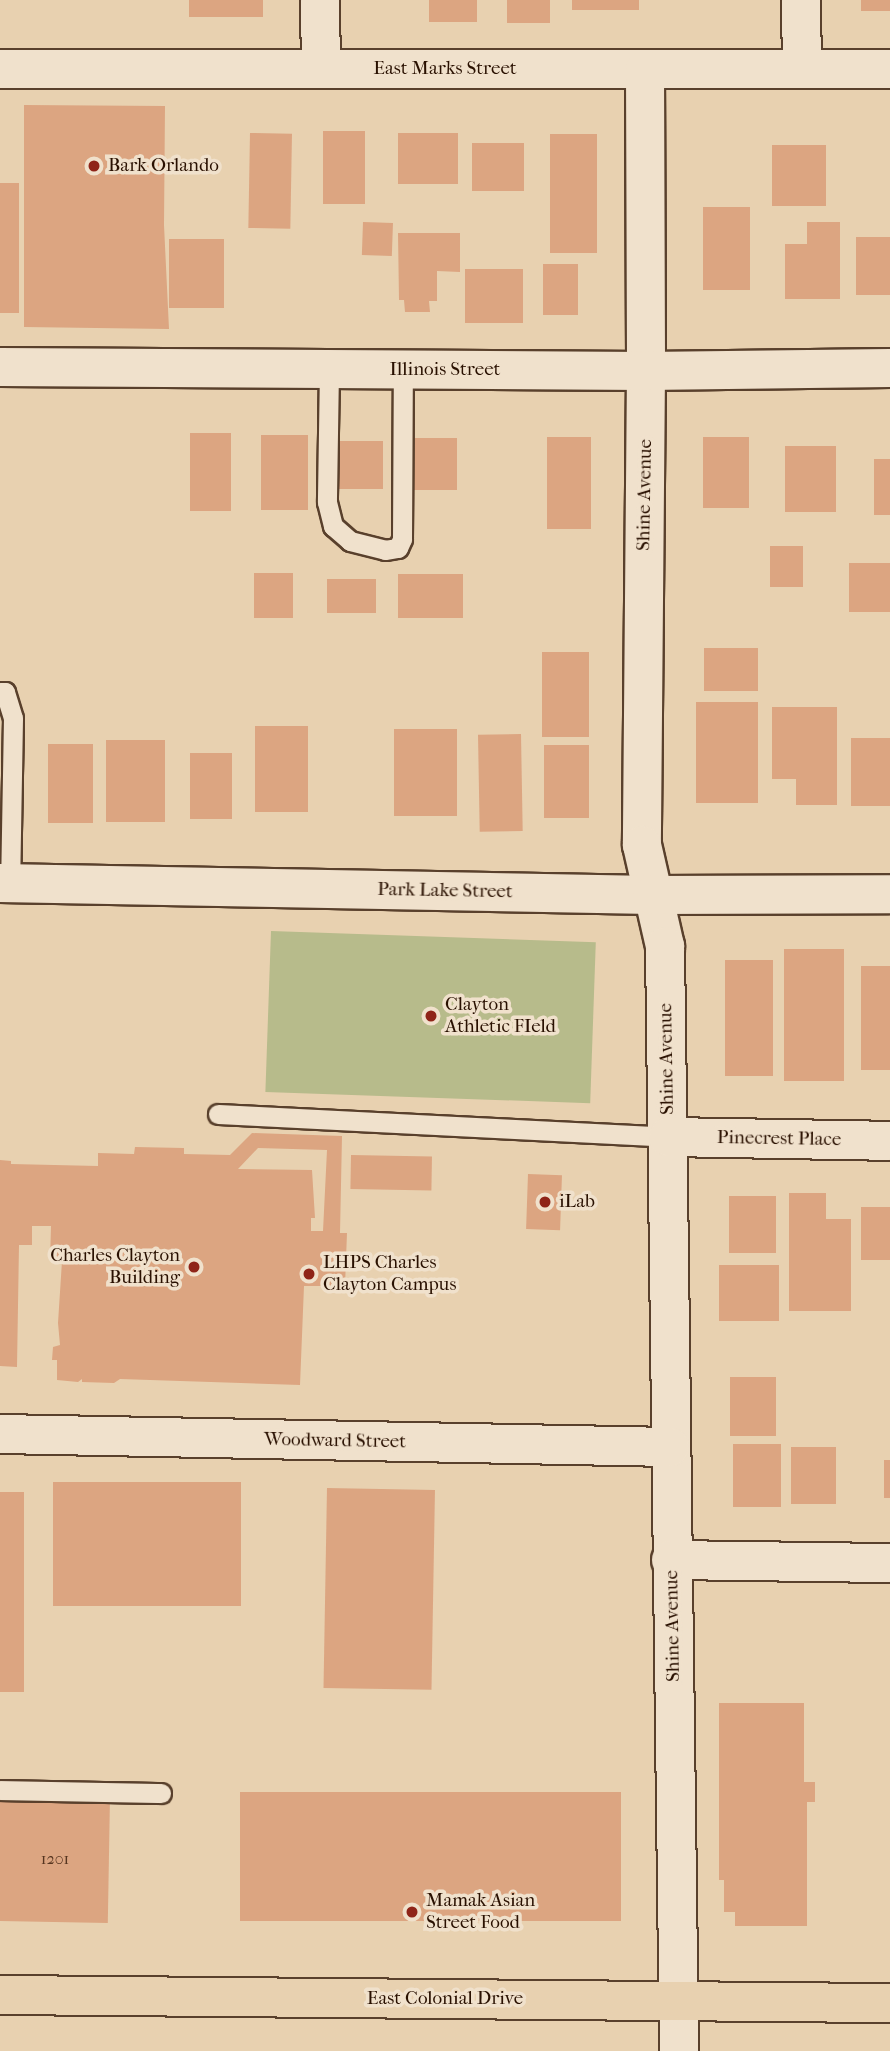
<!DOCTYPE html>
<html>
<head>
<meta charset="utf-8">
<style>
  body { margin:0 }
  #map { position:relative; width:890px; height:2051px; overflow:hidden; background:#e8d1b0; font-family:"IM FELL French Canon",serif }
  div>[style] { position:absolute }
  .green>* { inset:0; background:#b7bb8b; transform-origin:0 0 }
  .building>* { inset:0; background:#dca581; transform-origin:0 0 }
  .roads { filter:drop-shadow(2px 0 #59402c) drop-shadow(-2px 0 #59402c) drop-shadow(0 2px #59402c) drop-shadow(0 -2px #59402c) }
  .lane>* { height:19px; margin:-9.5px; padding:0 9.5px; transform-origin:9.5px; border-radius:9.5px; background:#f0e1cc }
  .street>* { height:38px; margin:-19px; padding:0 19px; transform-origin:19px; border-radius:19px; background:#f0e1cc }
  .highway>* { height:38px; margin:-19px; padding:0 19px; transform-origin:19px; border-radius:19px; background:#e8d1b0 }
  .dots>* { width:19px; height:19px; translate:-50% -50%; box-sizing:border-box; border:4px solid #f0e1cc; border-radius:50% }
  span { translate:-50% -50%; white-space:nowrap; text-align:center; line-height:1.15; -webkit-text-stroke:7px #f0e1cc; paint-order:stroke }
  .number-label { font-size:16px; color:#563520 }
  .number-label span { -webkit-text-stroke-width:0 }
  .street-label { font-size:19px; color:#291000 }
  .poi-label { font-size:19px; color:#291000 }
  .left { translate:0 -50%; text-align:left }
  .right { translate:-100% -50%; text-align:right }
</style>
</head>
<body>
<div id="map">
  <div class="green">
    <i style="left:271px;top:931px;width:325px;height:161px;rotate:2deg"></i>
  </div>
  <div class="building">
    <i style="left:189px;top:0;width:74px;height:17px"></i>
    <i style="left:429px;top:0;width:48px;height:22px"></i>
    <i style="left:507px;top:0;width:43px;height:23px"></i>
    <i style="left:572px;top:0;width:67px;height:10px"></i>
    <i style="left:861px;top:0;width:29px;height:11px"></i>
    <i style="clip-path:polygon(24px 105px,165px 106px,164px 225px,169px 329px,24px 327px)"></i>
    <i style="left:323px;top:131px;width:42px;height:73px"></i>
    <i style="left:250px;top:133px;width:42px;height:95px;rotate:1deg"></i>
    <i style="left:398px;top:133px;width:60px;height:51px"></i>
    <i style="left:550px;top:134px;width:47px;height:119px"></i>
    <i style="left:472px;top:143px;width:52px;height:48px"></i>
    <i style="left:772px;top:145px;width:54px;height:61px"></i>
    <i style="left:0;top:183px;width:19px;height:130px"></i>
    <i style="left:703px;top:207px;width:47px;height:83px"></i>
    <i style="left:363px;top:222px;width:30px;height:33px;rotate:2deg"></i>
    <i style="clip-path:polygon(807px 222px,840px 222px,840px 299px,785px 299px,785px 244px,807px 244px)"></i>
    <i style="clip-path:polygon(398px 233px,460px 233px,460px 272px,437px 271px,437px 301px,429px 301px,430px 312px,405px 312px,404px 300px,399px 300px)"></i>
    <i style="left:856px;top:237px;width:34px;height:58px"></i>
    <i style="left:169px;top:239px;width:55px;height:69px"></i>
    <i style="left:543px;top:264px;width:35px;height:51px"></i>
    <i style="left:465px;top:269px;width:58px;height:54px"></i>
    <i style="left:190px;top:433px;width:41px;height:78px"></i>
    <i style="left:261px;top:435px;width:47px;height:75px"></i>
    <i style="left:547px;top:437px;width:44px;height:92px"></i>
    <i style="left:703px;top:437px;width:46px;height:71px"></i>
    <i style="left:407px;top:438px;width:50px;height:52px"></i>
    <i style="left:336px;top:441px;width:47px;height:48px"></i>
    <i style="left:785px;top:446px;width:51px;height:66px"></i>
    <i style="left:874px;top:459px;width:16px;height:56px"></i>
    <i style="left:770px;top:546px;width:33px;height:41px"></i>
    <i style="left:849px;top:563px;width:41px;height:49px"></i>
    <i style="left:254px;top:573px;width:39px;height:45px"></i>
    <i style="left:398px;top:574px;width:65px;height:44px"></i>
    <i style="left:327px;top:579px;width:49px;height:34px"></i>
    <i style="left:704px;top:648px;width:54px;height:43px"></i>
    <i style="left:542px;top:652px;width:47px;height:85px"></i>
    <i style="left:696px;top:702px;width:62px;height:101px"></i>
    <i style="clip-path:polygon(772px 707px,837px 707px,837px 805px,796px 805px,796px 779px,772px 779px)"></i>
    <i style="left:255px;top:726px;width:53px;height:86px"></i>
    <i style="left:394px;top:729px;width:63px;height:87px"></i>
    <i style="left:521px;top:734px;width:97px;height:43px;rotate:89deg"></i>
    <i style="left:851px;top:738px;width:39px;height:68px"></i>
    <i style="left:106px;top:740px;width:59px;height:82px"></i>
    <i style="left:48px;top:744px;width:45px;height:79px"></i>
    <i style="left:544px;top:745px;width:45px;height:73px"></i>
    <i style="left:190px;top:753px;width:42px;height:66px"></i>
    <i style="left:784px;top:949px;width:60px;height:132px"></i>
    <i style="left:725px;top:960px;width:48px;height:116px"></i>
    <i style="left:861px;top:966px;width:29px;height:104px"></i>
    <i style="clip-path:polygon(evenodd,252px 1133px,342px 1136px,340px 1233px,347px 1233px,345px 1286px,304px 1286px,300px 1385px,120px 1379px,114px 1383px,82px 1382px,82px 1379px,78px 1382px,57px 1380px,57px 1360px,52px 1360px,53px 1347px,60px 1345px,58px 1323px,62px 1261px,50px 1261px,51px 1226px,32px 1226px,32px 1245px,19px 1245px,17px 1367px,0 1366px,0 1160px,11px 1161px,11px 1164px,98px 1166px,98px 1153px,134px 1154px,135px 1147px,184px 1148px,184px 1154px,230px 1155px,252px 1133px,258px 1148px,327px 1150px,323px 1231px,311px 1231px,311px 1218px,315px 1218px,312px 1170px,238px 1169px,258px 1148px)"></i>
    <i style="left:351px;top:1155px;width:81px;height:34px;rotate:1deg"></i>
    <i style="left:528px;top:1174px;width:34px;height:55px;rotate:2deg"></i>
    <i style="clip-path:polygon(789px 1193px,826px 1193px,826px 1219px,851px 1219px,851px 1311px,789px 1311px)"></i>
    <i style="left:729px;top:1196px;width:47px;height:57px"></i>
    <i style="left:861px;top:1207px;width:29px;height:53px"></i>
    <i style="left:719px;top:1265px;width:60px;height:56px"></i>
    <i style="left:730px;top:1377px;width:46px;height:59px"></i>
    <i style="left:733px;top:1444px;width:48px;height:63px"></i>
    <i style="left:791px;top:1447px;width:45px;height:57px"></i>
    <i style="left:884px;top:1460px;width:6px;height:38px"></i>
    <i style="left:53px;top:1482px;width:188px;height:124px"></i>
    <i style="left:327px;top:1488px;width:108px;height:200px;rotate:1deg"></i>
    <i style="left:0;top:1492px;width:24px;height:200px"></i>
    <i style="clip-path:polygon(719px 1703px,804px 1703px,804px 1782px,815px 1782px,815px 1802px,807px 1802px,807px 1926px,735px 1926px,735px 1912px,724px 1912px,724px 1880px,719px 1880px)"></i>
    <i style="left:240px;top:1792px;width:381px;height:129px"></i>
    <i style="left:0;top:1796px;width:110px;height:125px;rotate:1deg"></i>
  </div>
  <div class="roads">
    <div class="lane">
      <i style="left:329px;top:369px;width:133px;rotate:90.9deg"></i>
      <i style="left:327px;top:502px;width:25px;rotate:76deg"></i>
      <i style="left:333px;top:526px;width:23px;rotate:41deg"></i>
      <i style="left:350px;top:541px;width:36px;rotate:14deg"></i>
      <i style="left:385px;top:550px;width:13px;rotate:-9deg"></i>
      <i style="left:398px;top:548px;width:10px;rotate:-66deg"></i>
      <i style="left:402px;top:539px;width:170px;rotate:-89.7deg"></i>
      <i style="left:0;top:692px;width:5px"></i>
      <i style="left:5px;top:692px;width:27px;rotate:73deg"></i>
      <i style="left:13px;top:718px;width:165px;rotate:91deg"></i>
      <i style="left:218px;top:1114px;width:451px;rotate:2.9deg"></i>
      <i style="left:0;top:1790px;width:161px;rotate:1.1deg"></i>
    </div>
    <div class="street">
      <i style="left:320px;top:0;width:68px;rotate:89.2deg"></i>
      <i style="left:801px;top:0;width:69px;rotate:89.2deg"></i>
      <i style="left:0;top:69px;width:890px"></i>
      <i style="left:645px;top:70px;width:301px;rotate:89.8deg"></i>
      <i style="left:646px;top:371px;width:474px;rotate:90.5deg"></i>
      <i style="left:642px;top:845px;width:104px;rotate:77.2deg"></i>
      <i style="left:665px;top:946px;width:1105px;rotate:89.27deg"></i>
      <i style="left:0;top:367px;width:646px;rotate:0.35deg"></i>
      <i style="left:646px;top:371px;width:244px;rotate:-0.7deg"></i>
      <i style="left:0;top:883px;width:652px;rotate:1.05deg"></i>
      <i style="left:652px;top:895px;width:238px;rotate:-0.2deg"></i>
      <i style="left:668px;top:1137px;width:222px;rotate:1deg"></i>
      <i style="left:0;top:1434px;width:670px;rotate:1.11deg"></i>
      <i style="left:671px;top:1560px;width:219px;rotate:0.8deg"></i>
    </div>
    <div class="highway">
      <i style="left:0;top:1995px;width:890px;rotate:0.52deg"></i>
    </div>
  </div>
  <div class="dots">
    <i style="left:94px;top:166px;background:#8f2418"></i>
    <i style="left:431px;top:1016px;background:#8f2418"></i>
    <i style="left:545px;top:1202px;background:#8f2418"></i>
    <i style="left:194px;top:1267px;background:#8f2418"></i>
    <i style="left:309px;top:1274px;background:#8f2418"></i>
    <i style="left:412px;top:1912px;background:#8f2418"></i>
  </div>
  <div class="number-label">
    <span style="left:55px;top:1859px">1201</span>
  </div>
  <div class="street-label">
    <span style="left:445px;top:69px">East Marks Street</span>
    <span style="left:445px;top:370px">Illinois Street</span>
    <span style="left:645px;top:495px;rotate:-89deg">Shine Avenue</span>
    <span style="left:445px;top:891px;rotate:1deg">Park Lake Street</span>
    <span style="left:667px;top:1059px;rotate:-91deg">Shine Avenue</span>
    <span style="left:779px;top:1139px;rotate:1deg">Pinecrest Place</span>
    <span style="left:335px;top:1441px;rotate:1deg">Woodward Street</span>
    <span style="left:673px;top:1626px;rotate:-91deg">Shine Avenue</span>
    <span style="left:445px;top:1999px">East Colonial Drive</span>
  </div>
  <div class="poi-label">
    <span class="left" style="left:108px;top:166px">Bark Orlando</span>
    <span class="left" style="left:445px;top:1016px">Clayton<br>Athletic FIeld</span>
    <span class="left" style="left:559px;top:1202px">iLab</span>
    <span class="right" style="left:180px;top:1267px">Charles Clayton<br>Building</span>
    <span class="left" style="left:323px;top:1274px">LHPS Charles<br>Clayton Campus</span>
    <span class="left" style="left:426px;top:1912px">Mamak Asian<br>Street Food</span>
  </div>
</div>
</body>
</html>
